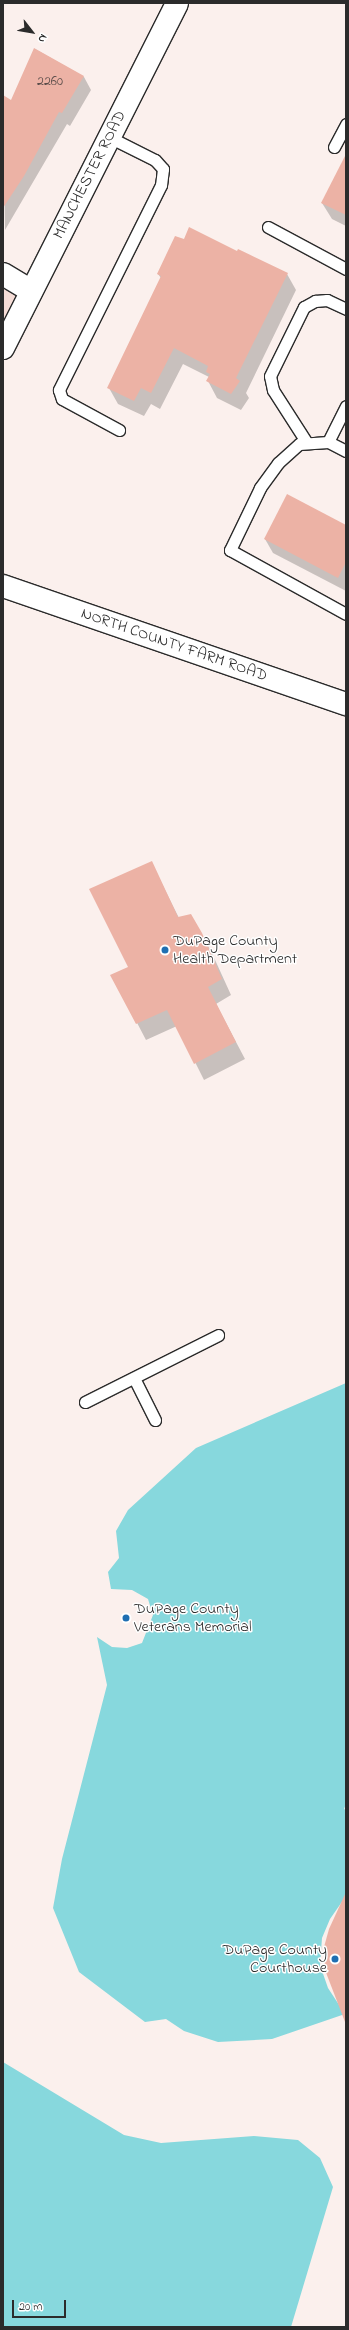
<!DOCTYPE html>
<html>
<head>
<meta charset="utf-8">
<style>
  body { margin:0 }
  #map { position:relative; width:349px; height:2330px; overflow:hidden; background:#fbf0ed; font-family:"Indie Flower",sans-serif }
  div>[style] { position:absolute }
  .built>* { inset:0; background:#f6ddd7 }
  .water>* { inset:0; background:#87d8dd }
  .shadow>* { inset:0; background:#0003 }
  .building>* { inset:0; background:#ecb2a5 }
  .roads { filter:drop-shadow(1px 0 #2b2b2b) drop-shadow(-1px 0 #2b2b2b) drop-shadow(0 1px #2b2b2b) drop-shadow(0 -1px #2b2b2b) }
  .lane>* { height:11px; margin:-5.5px; padding:0 5.5px; transform-origin:5.5px; border-radius:5.5px; background:#fff }
  .street>* { height:22px; margin:-11px; padding:0 11px; transform-origin:11px; border-radius:11px; background:#fff }
  .secondary>* { height:22px; margin:-11px; padding:0 11px; transform-origin:11px; border-radius:11px; background:#fff }
  .dots>* { width:11px; height:11px; translate:-50% -50%; box-sizing:border-box; border:2px solid #fff; border-radius:50% }
  span { translate:-50% -50%; white-space:nowrap; text-align:center; line-height:1.15; -webkit-text-stroke:3px #fff; paint-order:stroke }
  .number-label { font-size:14px; color:#5b4d4a }
  .number-label span { -webkit-text-stroke-width:0 }
  .street-label { font-size:16px; color:#2b2b2b }
  .poi-label { font-size:16px; color:#2b2b2b }
  .left { translate:0 -50%; text-align:left }
  .right { translate:-100% -50%; text-align:right }
  .frame { position:absolute; inset:0; border:4px solid #2b2b2b; pointer-events:none }
  .north { position:absolute; left:12px; top:12px; width:40px; height:40px; -webkit-text-stroke:3px #fff; paint-order:stroke; rotate:121deg; font-size:11px; font-weight:700; line-height:16px; text-align:center; color:#2b2b2b }
  .north::after { content:''; display:block; margin:auto; width:14px; height:18px; background:#2b2b2b; clip-path:polygon(50% 0,100% 100%,50% 72%,0 100%) }
  .scale { position:absolute; left:12px; top:2300px; width:54px; height:18px; box-sizing:border-box; border:2px solid #2b2b2b; border-top:0; padding-left:5px; font-size:12px; line-height:14px; white-space:nowrap; color:#2b2b2b; -webkit-text-stroke:3px #fff; paint-order:stroke }
</style>
</head>
<body>
<div id="map">
  <div class="built">
    <i style="clip-path:polygon(3px 283px,21px 294px,3px 329px)"></i>
  </div>
  <div class="water">
    <i style="clip-path:polygon(346px 1383px,346px 1804px,344px 1809px,346px 1810px,346px 1896px,330px 1919px,322px 1938px,320px 1965px,328px 1988px,345px 2014px,272px 2039px,218px 2042px,184px 2031px,166px 2019px,145px 2022px,79px 1972px,53px 1908px,62px 1859px,107px 1685px,97px 1637px,112px 1647px,127px 1648px,142px 1643px,153px 1615px,148px 1599px,132px 1590px,111px 1589px,108px 1572px,119px 1558px,116px 1531px,128px 1510px,196px 1448px)"></i>
    <i style="clip-path:polygon(3px 2062px,124px 2135px,161px 2143px,254px 2136px,298px 2140px,320px 2158px,333px 2187px,291px 2327px,3px 2327px)"></i>
  </div>
  <div class="shadow">
    <i style="clip-path:polygon(35px 49px,84px 77px,91px 90px,70px 126px,67px 124px,5px 230px,3px 101px,12px 101px)"></i>
    <i style="clip-path:polygon(346px 156px,346px 226px,332px 219px,322px 203px)"></i>
    <i style="clip-path:polygon(184px 240px,237px 253px,287px 274px,296px 290px,246px 393px,249px 398px,241px 410px,217px 398px,208px 381px,209px 377px,183px 364px,160px 409px,151px 404px,144px 416px,118px 404px,109px 388px,161px 278px,158px 274px)"></i>
    <i style="clip-path:polygon(346px 526px,346px 591px,273px 553px,265px 539px)"></i>
    <i style="clip-path:polygon(151px 862px,179px 918px,190px 915px,211px 951px,231px 995px,216px 1004px,245px 1059px,204px 1080px,177px 1026px,146px 1040px,112px 975px,130px 967px)"></i>
  </div>
  <div class="building">
    <i style="clip-path:polygon(34px 48px,84px 76px,62px 113px,59px 112px,24px 176px,3px 208px,3px 95px,11px 100px)"></i>
    <i style="clip-path:polygon(346px 154px,346px 215px,321px 203px)"></i>
    <i style="clip-path:polygon(189px 227px,237px 251px,238px 249px,288px 273px,236px 378px,240px 381px,231px 394px,206px 381px,210px 374px,206px 372px,208px 366px,174px 348px,151px 393px,141px 388px,134px 401px,107px 388px,161px 276px,157px 274px,175px 236px,184px 239px)"></i>
    <i style="clip-path:polygon(287px 494px,346px 525px,346px 562px,338px 578px,264px 539px)"></i>
    <i style="clip-path:polygon(152px 861px,178px 917px,191px 914px,202px 933px,222px 979px,208px 987px,236px 1042px,194px 1064px,167px 1010px,136px 1024px,110px 975px,128px 967px,89px 889px)"></i>
    <i style="clip-path:polygon(346px 1892px,346px 2021px,345px 2022px,325px 1970px,324px 1947px,329px 1929px)"></i>
  </div>
  <div class="roads">
    <div class="lane">
      <i style="left:109px;top:137px;width:51px;rotate:26.6deg"></i>
      <i style="left:155px;top:160px;width:12px;rotate:48deg"></i>
      <i style="left:163px;top:169px;width:16px;rotate:97deg"></i>
      <i style="left:161px;top:185px;width:229px;rotate:116.5deg"></i>
      <i style="left:59px;top:390px;width:9px;rotate:72deg"></i>
      <i style="left:62px;top:399px;width:65px;rotate:28.5deg"></i>
      <i style="left:334px;top:147px;width:26px;rotate:-62deg"></i>
      <i style="left:268px;top:227px;width:89px;rotate:28.3deg"></i>
      <i style="left:328px;top:442px;width:40px;rotate:-63.4deg"></i>
      <i style="left:307px;top:443px;width:63px;rotate:-122.7deg"></i>
      <i style="left:273px;top:390px;width:14px;rotate:-102deg"></i>
      <i style="left:270px;top:376px;width:77px;rotate:-63.8deg"></i>
      <i style="left:304px;top:307px;width:13px;rotate:-29deg"></i>
      <i style="left:315px;top:301px;width:12px;rotate:-5deg"></i>
      <i style="left:327px;top:300px;width:21px;rotate:25deg"></i>
      <i style="left:346px;top:451px;width:20px;rotate:-153deg"></i>
      <i style="left:328px;top:442px;width:29px;rotate:176deg"></i>
      <i style="left:299px;top:444px;width:28px;rotate:138deg"></i>
      <i style="left:278px;top:463px;width:31px;rotate:126deg"></i>
      <i style="left:260px;top:488px;width:69px;rotate:115.8deg"></i>
      <i style="left:230px;top:550px;width:132px;rotate:28.9deg"></i>
      <i style="left:134px;top:1378px;width:47px;rotate:63.4deg"></i>
      <i style="left:85px;top:1402px;width:149px;rotate:-26.7deg"></i>
    </div>
    <div class="street">
      <i style="left:3px;top:274px;width:33px;rotate:31deg"></i>
      <i style="left:3px;top:348px;width:386px;rotate:-63.2deg"></i>
    </div>
    <div class="secondary">
      <i style="left:3px;top:586px;width:363px;rotate:19deg"></i>
    </div>
  </div>
  <div class="dots">
    <i style="left:165px;top:950px;background:#1f6fb2"></i>
    <i style="left:126px;top:1618px;background:#1f6fb2"></i>
    <i style="left:335px;top:1959px;background:#1f6fb2"></i>
  </div>
  <div class="number-label">
    <span style="left:50px;top:82px">2260</span>
  </div>
  <div class="street-label">
    <span style="left:90px;top:175px;rotate:-63deg">MANCHESTER ROAD</span>
    <span style="left:174px;top:645px;rotate:19deg">NORTH COUNTY FARM ROAD</span>
  </div>
  <div class="poi-label">
    <span class="left" style="left:173px;top:950px">DuPage County<br>Health Department</span>
    <span class="left" style="left:134px;top:1618px">DuPage County<br>Veterans Memorial</span>
    <span class="right" style="left:327px;top:1959px">DuPage County<br>Courthouse</span>
  </div>
  <div class="frame"></div>
  <div class="north">N</div>
  <div class="scale">20 m</div>
</div>
</body>
</html>
